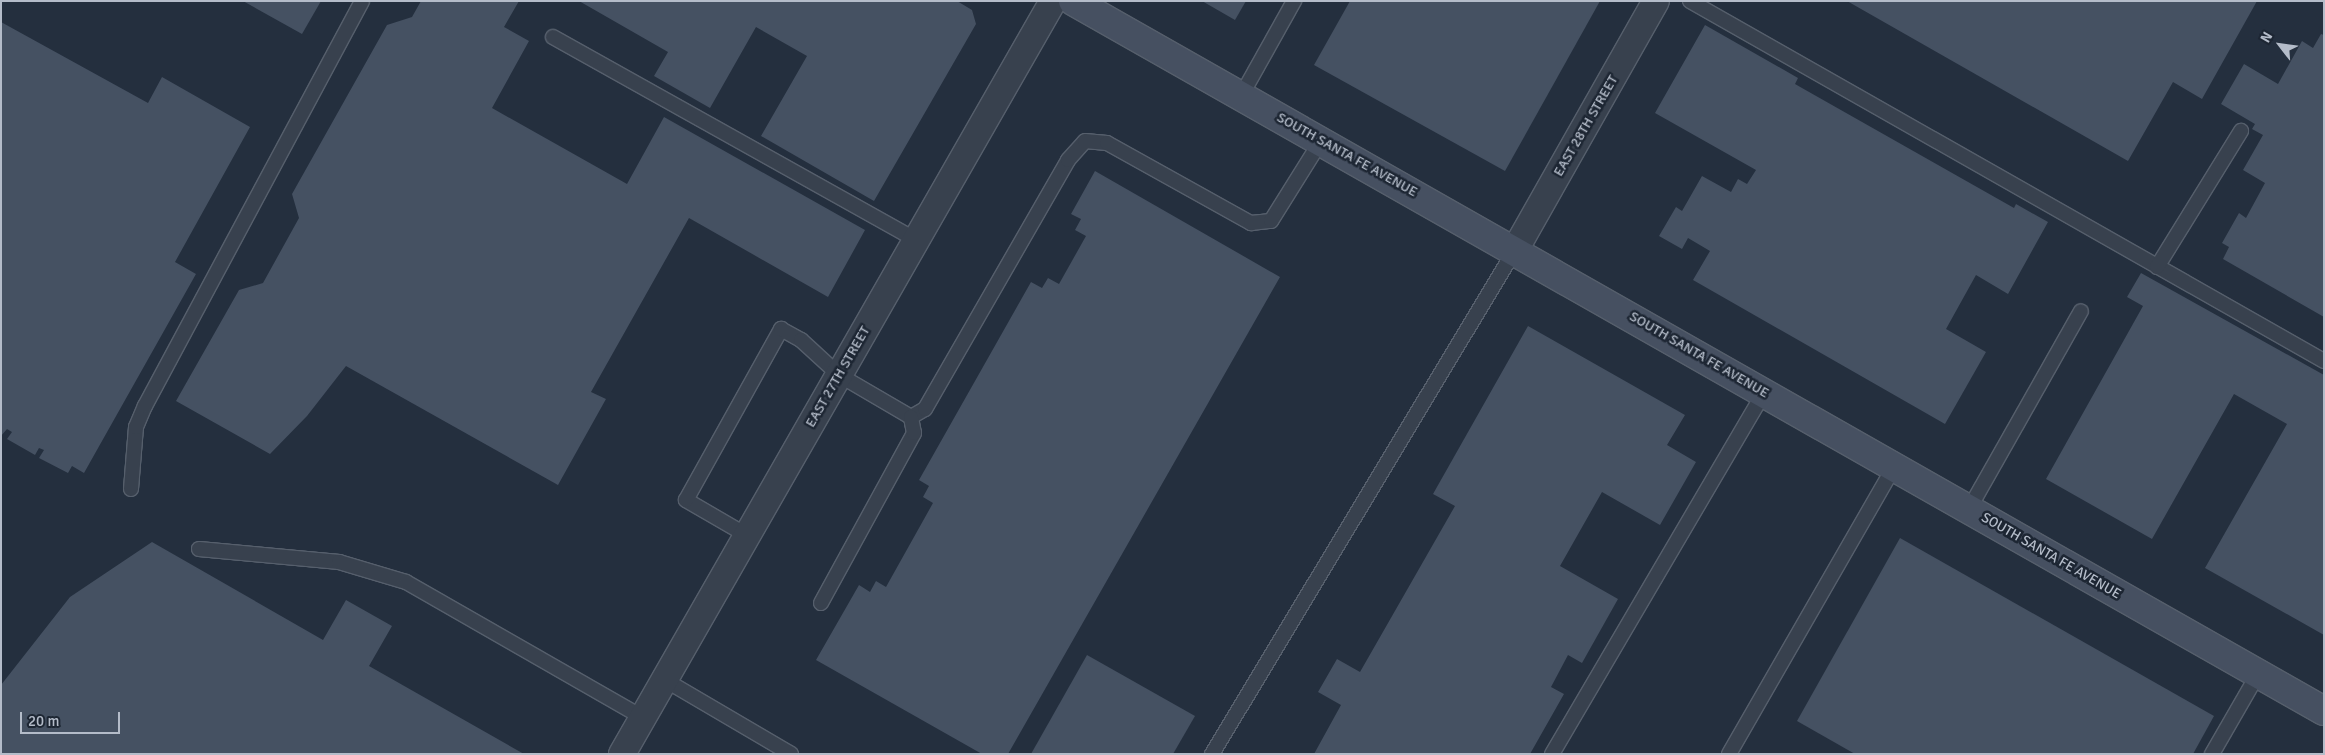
<!DOCTYPE html>
<html>
<head>
<meta charset="utf-8">
<style>
  body { margin:0 }
  #map { position:relative; width:2325px; height:755px; overflow:hidden; background:#242f3e; font-family:Signika,sans-serif }
  div>[style] { position:absolute }
  .building>* { inset:0; background:#455162 }
  .roads { filter:drop-shadow(1px 0 #565f6c) drop-shadow(-1px 0 #565f6c) drop-shadow(0 1px #565f6c) drop-shadow(0 -1px #565f6c) }
  .service>* { height:14px; margin:-7px; padding:0 7px; transform-origin:7px; border-radius:7px; background:#38414e }
  .minor>* { height:26px; margin:-13px; padding:0 13px; transform-origin:13px; border-radius:13px; background:#38414e }
  .secondary>* { height:28px; margin:-14px; padding:0 14px; transform-origin:14px; border-radius:14px; background:#465061 }
  span { translate:-50% -50%; white-space:nowrap; text-align:center; line-height:1.15; -webkit-text-stroke:5px #1d2633; paint-order:stroke }
  .street-label { font-size:14px; color:#b4bcc9 }
  .frame { position:absolute; inset:0; border:2px solid #b4bcc9; pointer-events:none }
  .north { position:absolute; left:2255px; top:20px; width:50px; height:50px; -webkit-text-stroke:4px #1d2633; paint-order:stroke; rotate:300deg; font-size:14px; font-weight:700; line-height:20px; text-align:center; color:#b4bcc9 }
  .north::after { content:''; display:block; margin:auto; width:18px; height:22px; background:#b4bcc9; clip-path:polygon(50% 0,100% 100%,50% 72%,0 100%) }
  .scale { position:absolute; left:20px; top:712px; width:100px; height:22px; box-sizing:border-box; border:2px solid #b4bcc9; border-top:0; padding-left:6px; font-size:15px; line-height:18px; white-space:nowrap; color:#b4bcc9; -webkit-text-stroke:4px #1d2633; paint-order:stroke }
</style>
</head>
<body>
<div id="map">
  <div class="building">
    <i style="clip-path:polygon(243px 1px,321px 1px,302px 34px)"></i>
    <i style="clip-path:polygon(421px 1px,519px 1px,504px 27px,529px 41px,492px 108px,627px 184px,664px 117px,865px 230px,828px 297px,689px 218px,591px 392px,606px 399px,558px 485px,346px 366px,307px 416px,270px 454px,176px 401px,239px 290px,263px 283px,299px 218px,292px 194px,387px 25px,412px 17px)"></i>
    <i style="clip-path:polygon(579px 1px,957px 1px,972px 10px,976px 24px,874px 201px,761px 136px,807px 56px,756px 27px,710px 108px,654px 76px,668px 52px)"></i>
    <i style="clip-path:polygon(1202px 1px,1246px 1px,1235px 20px)"></i>
    <i style="clip-path:polygon(1350px 1px,1600px 1px,1505px 171px,1314px 65px)"></i>
    <i style="clip-path:polygon(1847px 1px,2257px 1px,2202px 99px,2173px 82px,2128px 161px)"></i>
    <i style="clip-path:polygon(1px 22px,148px 103px,162px 77px,250px 127px,175px 262px,196px 274px,84px 473px,72px 466px,68px 473px,39px 458px,44px 450px,39px 448px,35px 455px,7px 439px,12px 432px,7px 429px,1px 436px)"></i>
    <i style="clip-path:polygon(1705px 25px,1798px 78px,1795px 84px,1802px 88px,2014px 208px,2016px 204px,2048px 222px,2008px 294px,1976px 275px,1946px 329px,1986px 352px,1945px 424px,1693px 280px,1710px 251px,1688px 238px,1682px 249px,1659px 236px,1676px 207px,1682px 211px,1702px 176px,1731px 192px,1738px 179px,1747px 184px,1756px 170px,1655px 113px)"></i>
    <i style="clip-path:polygon(2321px 34px,2324px 35px,2324px 317px,2223px 259px,2229px 247px,2222px 243px,2239px 213px,2246px 218px,2265px 183px,2243px 170px,2263px 135px,2252px 129px,2255px 124px,2221px 104px,2244px 64px,2278px 84px,2302px 41px,2313px 48px)"></i>
    <i style="clip-path:polygon(1095px 171px,1280px 277px,1008px 754px,982px 754px,816px 660px,859px 585px,870px 592px,876px 581px,886px 587px,933px 503px,923px 497px,929px 486px,919px 480px,1031px 282px,1042px 288px,1048px 278px,1059px 284px,1086px 236px,1075px 230px,1081px 219px,1071px 214px)"></i>
    <i style="clip-path:polygon(2141px 273px,2324px 375px,2324px 635px,2205px 568px,2287px 424px,2234px 394px,2152px 539px,2046px 479px,2143px 306px,2127px 297px)"></i>
    <i style="clip-path:polygon(1528px 326px,1685px 415px,1667px 445px,1696px 462px,1660px 525px,1602px 492px,1560px 566px,1618px 599px,1582px 663px,1568px 655px,1551px 687px,1564px 694px,1530px 754px,1314px 754px,1341px 705px,1318px 692px,1337px 659px,1360px 672px,1455px 506px,1433px 494px)"></i>
    <i style="clip-path:polygon(1900px 538px,2214px 716px,2193px 754px,1855px 754px,1797px 721px)"></i>
    <i style="clip-path:polygon(152px 542px,323px 640px,346px 600px,392px 626px,369px 666px,524px 754px,1px 754px,1px 685px,70px 597px)"></i>
    <i style="clip-path:polygon(1087px 655px,1195px 716px,1173px 754px,1031px 754px)"></i>
  </div>
  <div class="roads">
    <div class="service">
      <i style="left:1690px;top:1px;width:729px;rotate:29.59deg"></i>
      <i style="left:553px;top:37px;width:416px;rotate:29.2deg"></i>
      <i style="left:1241px;top:96px;width:109px;rotate:-60.8deg"></i>
      <i style="left:2157px;top:267px;width:160px;rotate:-58.3deg"></i>
      <i style="left:131px;top:489px;width:62px;rotate:-85.4deg"></i>
      <i style="left:136px;top:427px;width:23px;rotate:-67deg"></i>
      <i style="left:145px;top:406px;width:459px;rotate:-61.8deg"></i>
      <i style="left:1969px;top:509px;width:227px;rotate:-60.5deg"></i>
      <i style="left:748px;top:536px;width:72px;rotate:-149.9deg"></i>
      <i style="left:686px;top:500px;width:196px;rotate:-60.9deg"></i>
      <i style="left:781px;top:329px;width:23px;rotate:29deg"></i>
      <i style="left:801px;top:340px;width:52px;rotate:42.6deg"></i>
      <i style="left:839px;top:375px;width:83px;rotate:30.3deg"></i>
      <i style="left:911px;top:417px;width:16px;rotate:-30deg"></i>
      <i style="left:925px;top:409px;width:287px;rotate:-60.1deg"></i>
      <i style="left:1068px;top:160px;width:25px;rotate:-48deg"></i>
      <i style="left:1085px;top:141px;width:22px;rotate:5deg"></i>
      <i style="left:1107px;top:143px;width:165px;rotate:29.1deg"></i>
      <i style="left:1251px;top:223px;width:20px;rotate:-6deg"></i>
      <i style="left:1271px;top:221px;width:94px;rotate:-58deg"></i>
      <i style="left:199px;top:549px;width:141px;rotate:5.3deg"></i>
      <i style="left:339px;top:562px;width:70px;rotate:16.6deg"></i>
      <i style="left:406px;top:582px;width:273px;rotate:29.8deg"></i>
      <i style="left:821px;top:603px;width:194px;rotate:-61.3deg"></i>
      <i style="left:914px;top:433px;width:16px;rotate:-101deg"></i>
      <i style="left:665px;top:680px;width:146px;rotate:30.4deg"></i>
      <i style="left:1212px;top:754px;width:588px;rotate:-58.99deg"></i>
      <i style="left:1552px;top:754px;width:419px;rotate:-59.6deg"></i>
      <i style="left:1729px;top:754px;width:331px;rotate:-60.1deg"></i>
      <i style="left:2212px;top:754px;width:92px;rotate:-60.1deg"></i>
    </div>
    <div class="minor">
      <i style="left:1515px;top:250px;width:286px;rotate:-60.5deg"></i>
      <i style="left:622px;top:754px;width:868px;rotate:-60.21deg"></i>
    </div>
    <div class="secondary">
      <i style="left:1073px;top:1px;width:1438px;rotate:29.58deg"></i>
    </div>
  </div>
  <div class="street-label">
    <span style="left:1586px;top:126px;rotate:-60deg">EAST 28TH STREET</span>
    <span style="left:1347px;top:155px;rotate:29deg">SOUTH SANTA FE AVENUE</span>
    <span style="left:1699px;top:355px;rotate:30deg">SOUTH SANTA FE AVENUE</span>
    <span style="left:838px;top:377px;rotate:-60deg">EAST 27TH STREET</span>
    <span style="left:2051px;top:556px;rotate:30deg">SOUTH SANTA FE AVENUE</span>
  </div>
  <div class="frame"></div>
  <div class="north">N</div>
  <div class="scale">20 m</div>
</div>
</body>
</html>
